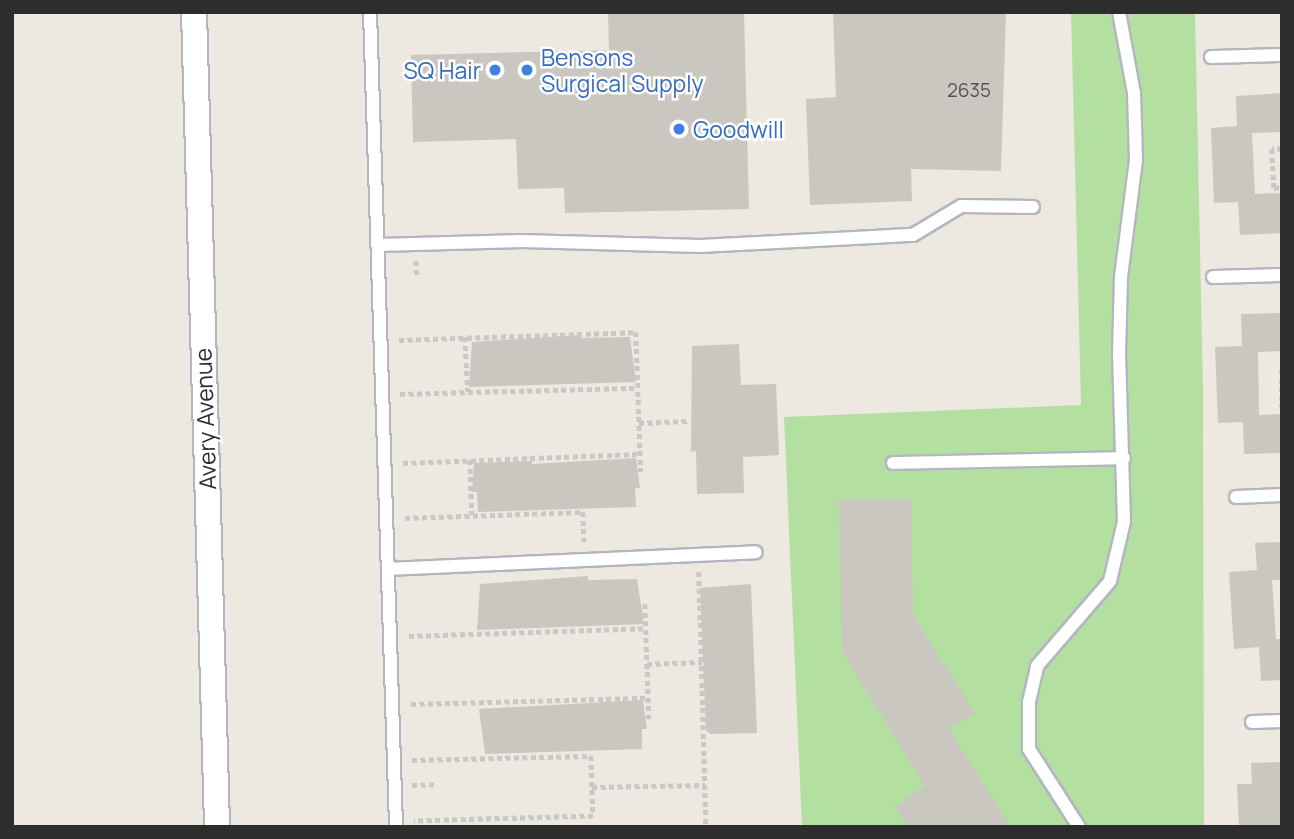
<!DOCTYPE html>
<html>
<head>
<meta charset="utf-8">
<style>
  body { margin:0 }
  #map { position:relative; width:1294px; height:839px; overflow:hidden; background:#ede9e1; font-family:Manrope,sans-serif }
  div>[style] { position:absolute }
  .green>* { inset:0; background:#b3e0a1 }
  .building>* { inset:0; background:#c9c7bf }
  .path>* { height:4.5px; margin-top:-2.25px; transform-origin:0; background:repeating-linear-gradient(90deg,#c8c8c8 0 5px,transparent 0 8.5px) }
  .roads { filter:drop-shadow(2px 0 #b4b6bf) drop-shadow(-2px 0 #b4b6bf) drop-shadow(0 2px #b4b6bf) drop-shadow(0 -2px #b4b6bf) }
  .lane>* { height:12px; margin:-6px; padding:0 6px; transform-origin:6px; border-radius:6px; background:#fff }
  .street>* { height:24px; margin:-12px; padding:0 12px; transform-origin:12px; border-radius:12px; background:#fff }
  .dots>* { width:19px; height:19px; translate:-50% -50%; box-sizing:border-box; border:4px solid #fff; border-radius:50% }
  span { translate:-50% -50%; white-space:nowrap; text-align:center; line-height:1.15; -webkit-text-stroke:5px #fff; paint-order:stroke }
  .number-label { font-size:19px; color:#545452 }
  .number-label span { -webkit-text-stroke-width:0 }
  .shop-label { font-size:23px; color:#366cbe }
  .left { translate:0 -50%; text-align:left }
  .right { translate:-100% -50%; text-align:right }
  .street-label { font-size:23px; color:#2d2d2d }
  .frame { position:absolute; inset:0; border:14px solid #2d2d2d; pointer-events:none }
</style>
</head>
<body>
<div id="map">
  <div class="green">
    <i style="clip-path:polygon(1071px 12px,1195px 12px,1203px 391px,1204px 827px,802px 827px,784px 417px,1081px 405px)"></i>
  </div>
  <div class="building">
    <i style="clip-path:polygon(744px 12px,749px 209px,565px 213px,564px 188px,518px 189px,516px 139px,413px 142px,411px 55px,609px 50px,608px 13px)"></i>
    <i style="clip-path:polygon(833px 12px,1006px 12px,1001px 171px,911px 169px,912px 201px,810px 205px,806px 99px,836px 97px)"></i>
    <i style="clip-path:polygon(1282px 93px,1282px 132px,1252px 133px,1255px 194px,1282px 193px,1282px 233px,1240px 235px,1238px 202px,1214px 203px,1211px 128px,1237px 126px,1236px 96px)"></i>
    <i style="clip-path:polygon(1282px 313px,1282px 351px,1258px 352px,1259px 415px,1282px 414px,1282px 453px,1244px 454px,1243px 422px,1218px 423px,1215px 347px,1242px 346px,1241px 314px)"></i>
    <i style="clip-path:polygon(580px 335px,580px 338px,630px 337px,636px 382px,469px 387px,472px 342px)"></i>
    <i style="clip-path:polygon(739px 344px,741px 385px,776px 384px,779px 455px,743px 457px,744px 493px,697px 494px,696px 451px,691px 452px,692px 346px)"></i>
    <i style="clip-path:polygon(636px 458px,640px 488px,635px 488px,636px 507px,478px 512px,477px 492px,472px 492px,474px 463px,532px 461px,532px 464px)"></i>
    <i style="clip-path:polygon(911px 499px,913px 615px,975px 713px,949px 729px,1011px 827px,909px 827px,894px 807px,925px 786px,842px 652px,839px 500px)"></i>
    <i style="clip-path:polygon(1282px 542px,1282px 580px,1272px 580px,1276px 639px,1282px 639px,1282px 680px,1261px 681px,1259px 647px,1234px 649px,1229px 572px,1257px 570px,1255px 543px)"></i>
    <i style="clip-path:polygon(588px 576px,588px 580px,637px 579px,644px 624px,477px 630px,480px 584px)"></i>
    <i style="clip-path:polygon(751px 584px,757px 733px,711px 734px,706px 731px,700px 588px)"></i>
    <i style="clip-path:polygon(643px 700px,647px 729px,642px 729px,642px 749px,485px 754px,479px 709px)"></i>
    <i style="clip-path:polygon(1282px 762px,1281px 827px,1239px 827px,1237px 784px,1252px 784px,1251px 763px)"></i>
  </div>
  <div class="path">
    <i style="left:1282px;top:149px;width:10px;rotate:180deg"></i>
    <i style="left:1272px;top:149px;width:39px;rotate:87deg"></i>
    <i style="left:1274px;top:188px;width:8px;rotate:-7deg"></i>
    <i style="left:416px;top:261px;width:16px;rotate:86deg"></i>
    <i style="left:465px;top:337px;width:55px;rotate:86.9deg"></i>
    <i style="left:399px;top:340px;width:237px;rotate:-1.9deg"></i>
    <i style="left:636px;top:332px;width:140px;rotate:88deg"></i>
    <i style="left:1282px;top:370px;width:39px;rotate:90deg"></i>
    <i style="left:400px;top:394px;width:237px;rotate:-1.5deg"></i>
    <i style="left:639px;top:423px;width:48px;rotate:-2.4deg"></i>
    <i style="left:470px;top:460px;width:55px;rotate:87.9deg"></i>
    <i style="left:403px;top:463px;width:236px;rotate:-2.2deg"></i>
    <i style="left:405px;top:518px;width:178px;rotate:-1.9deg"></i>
    <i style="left:583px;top:512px;width:30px;rotate:88deg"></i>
    <i style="left:699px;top:572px;width:255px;rotate:88.4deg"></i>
    <i style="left:645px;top:604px;width:115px;rotate:88deg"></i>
    <i style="left:409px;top:636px;width:237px;rotate:-1.9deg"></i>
    <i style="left:647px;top:664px;width:55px;rotate:-2.1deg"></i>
    <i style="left:411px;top:704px;width:237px;rotate:-1.5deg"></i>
    <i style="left:412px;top:760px;width:179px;rotate:-1.3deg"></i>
    <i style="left:591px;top:756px;width:60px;rotate:88.1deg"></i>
    <i style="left:593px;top:816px;width:179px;rotate:178.4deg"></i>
    <i style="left:412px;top:785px;width:24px;rotate:-2deg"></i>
    <i style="left:592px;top:787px;width:113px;rotate:-1deg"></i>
  </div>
  <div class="roads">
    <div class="lane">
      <i style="left:370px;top:12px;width:815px;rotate:88.17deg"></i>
      <i style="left:1211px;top:57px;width:71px;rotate:-1.6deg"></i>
      <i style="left:378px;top:245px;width:144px;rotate:-1.6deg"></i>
      <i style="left:522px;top:241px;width:178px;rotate:1.6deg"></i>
      <i style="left:700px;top:246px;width:213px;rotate:-3deg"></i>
      <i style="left:913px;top:235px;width:56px;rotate:-31.1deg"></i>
      <i style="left:961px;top:206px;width:72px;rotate:0.8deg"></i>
      <i style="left:1213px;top:277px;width:69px;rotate:-1.7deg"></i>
      <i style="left:893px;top:463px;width:231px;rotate:-1.2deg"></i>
      <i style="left:1236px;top:497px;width:46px;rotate:-2.5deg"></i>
      <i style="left:388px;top:569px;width:368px;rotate:-2.6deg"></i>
      <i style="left:1252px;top:722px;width:30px;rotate:-2deg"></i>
      <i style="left:1079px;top:827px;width:93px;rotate:-122.7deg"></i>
      <i style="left:1029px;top:749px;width:47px;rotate:-90deg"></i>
      <i style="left:1029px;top:702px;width:37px;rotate:-77deg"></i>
      <i style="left:1037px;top:666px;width:112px;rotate:-49.3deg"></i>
      <i style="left:1110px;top:581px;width:61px;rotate:-76.7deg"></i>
      <i style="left:1124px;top:522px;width:168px;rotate:-91.7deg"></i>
      <i style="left:1119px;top:354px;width:77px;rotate:-88.5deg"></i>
      <i style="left:1121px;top:277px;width:118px;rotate:-82.7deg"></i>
      <i style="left:1136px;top:160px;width:67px;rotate:-91.7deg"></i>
      <i style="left:1134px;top:93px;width:82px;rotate:-100.5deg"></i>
    </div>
    <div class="street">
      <i style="left:194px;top:12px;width:815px;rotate:88.38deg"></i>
    </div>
  </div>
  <div class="dots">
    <i style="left:495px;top:70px;background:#3f7fe0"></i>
    <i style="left:527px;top:70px;background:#3f7fe0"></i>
    <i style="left:679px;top:129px;background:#3f7fe0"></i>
  </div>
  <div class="number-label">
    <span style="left:969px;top:91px">2635</span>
  </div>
  <div class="shop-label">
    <span class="left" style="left:541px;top:70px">Bensons<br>Surgical Supply</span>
    <span class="right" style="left:481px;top:70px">SQ Hair</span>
    <span class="left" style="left:693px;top:129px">Goodwill</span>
  </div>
  <div class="street-label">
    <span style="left:205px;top:419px;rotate:-92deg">Avery Avenue</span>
  </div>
  <div class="frame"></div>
</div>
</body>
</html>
